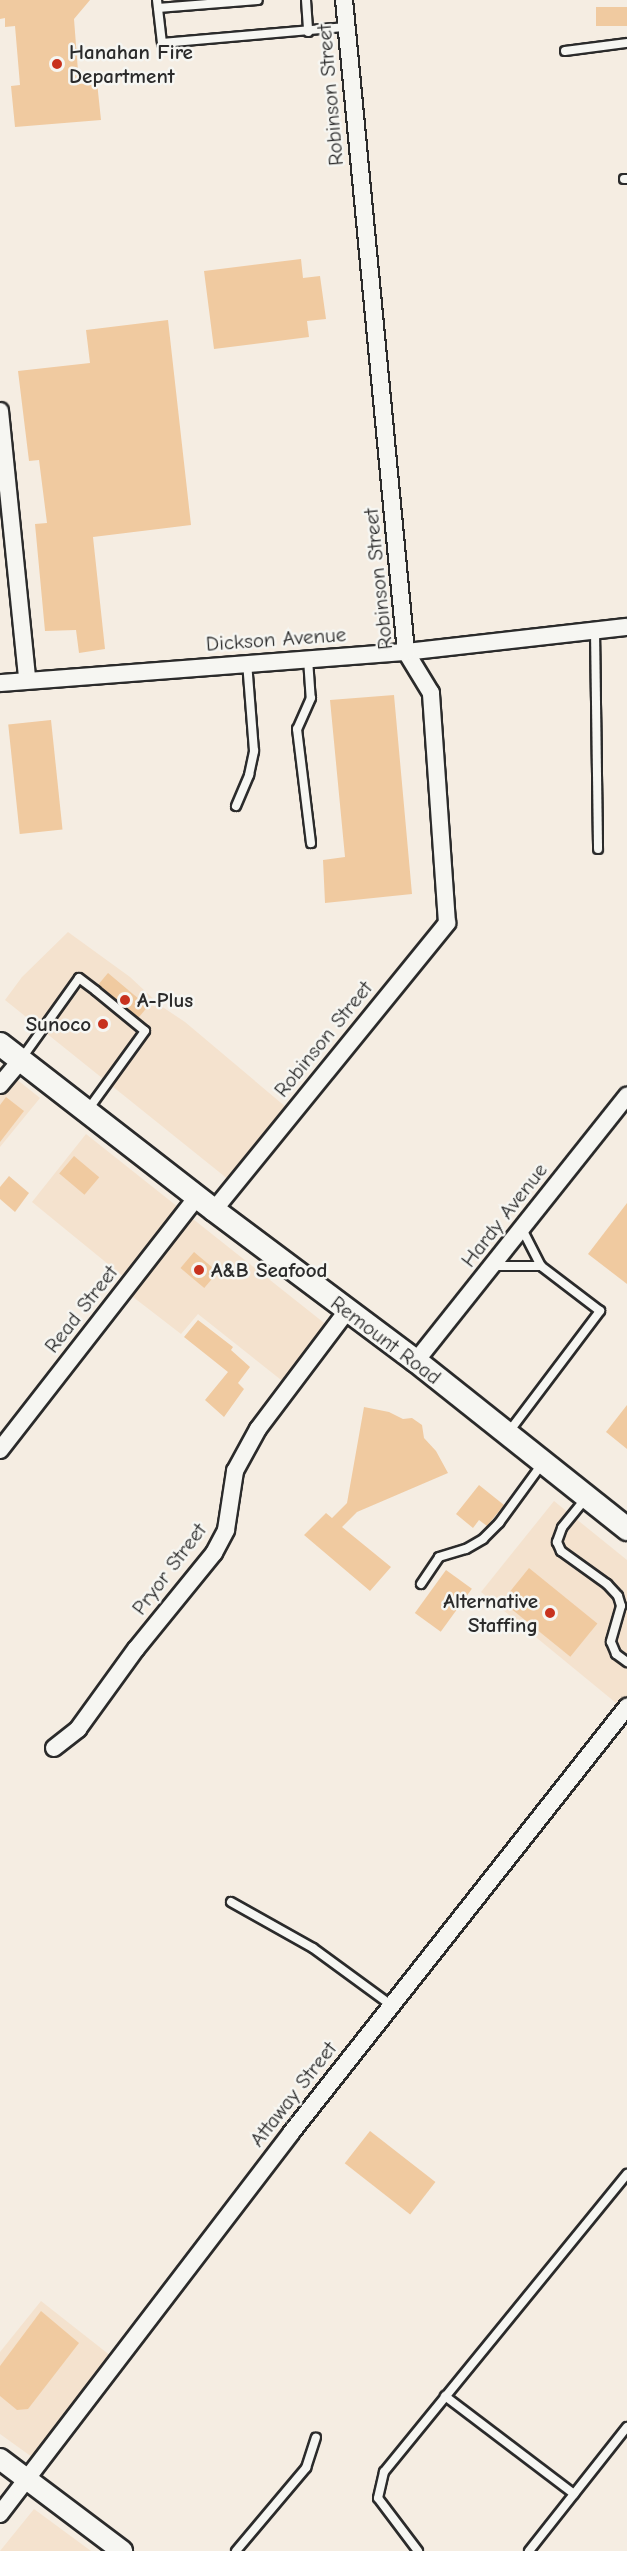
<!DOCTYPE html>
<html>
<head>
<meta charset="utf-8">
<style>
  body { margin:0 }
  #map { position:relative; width:627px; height:2551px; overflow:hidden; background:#f5ede2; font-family:"Comic Neue",sans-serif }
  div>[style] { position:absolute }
  .built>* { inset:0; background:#f4e2ce }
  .building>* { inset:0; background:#f0caa0; transform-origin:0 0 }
  .roads { filter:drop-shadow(2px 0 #2b2b2b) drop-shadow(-2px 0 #2b2b2b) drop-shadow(0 2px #2b2b2b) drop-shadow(0 -2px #2b2b2b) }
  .service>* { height:8px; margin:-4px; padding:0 4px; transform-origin:4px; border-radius:4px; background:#f6f6f2 }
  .minor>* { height:16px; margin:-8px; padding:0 8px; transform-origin:8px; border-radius:8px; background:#f6f6f2 }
  .tertiary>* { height:20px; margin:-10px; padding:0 10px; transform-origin:10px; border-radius:10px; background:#f6f6f2 }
  .secondary>* { height:22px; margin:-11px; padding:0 11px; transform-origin:11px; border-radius:11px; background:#f6f6f2 }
  .dots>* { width:16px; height:16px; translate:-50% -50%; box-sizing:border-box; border:3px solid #f6f6f2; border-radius:50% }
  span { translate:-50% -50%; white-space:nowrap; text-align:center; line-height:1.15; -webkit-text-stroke:5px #f6f6f2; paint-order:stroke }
  .poi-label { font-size:21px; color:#2b2b2b; font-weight:700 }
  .left { translate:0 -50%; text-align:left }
  .right { translate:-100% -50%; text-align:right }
  .street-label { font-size:21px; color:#2b2b2b }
</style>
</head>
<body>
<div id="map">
  <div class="built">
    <i style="clip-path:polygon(68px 932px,130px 977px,161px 1006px,185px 1022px,293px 1113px,234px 1184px,5px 1000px,22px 977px)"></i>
    <i style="clip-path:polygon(0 1066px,40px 1098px,0 1147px)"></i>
    <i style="clip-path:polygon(86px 1134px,333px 1330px,290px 1387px,198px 1314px,181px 1334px,124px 1290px,130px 1282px,32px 1202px)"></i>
    <i style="clip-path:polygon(554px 1501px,627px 1560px,627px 1712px,481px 1592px)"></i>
    <i style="clip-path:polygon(41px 2301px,116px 2360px,39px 2462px,0 2434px,0 2352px)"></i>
    <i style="clip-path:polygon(34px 2509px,91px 2551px,0 2551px)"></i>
  </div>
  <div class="building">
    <i style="clip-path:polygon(0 0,90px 0,74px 19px,79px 84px,97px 82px,101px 120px,15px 127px,11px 86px,20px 85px,15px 26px,5px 27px,5px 18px,0 19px)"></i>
    <i style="left:627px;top:7px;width:19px;height:31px;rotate:90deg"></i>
    <i style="clip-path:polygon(301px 259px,303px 278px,320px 276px,326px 319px,307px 321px,309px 337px,214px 349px,204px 271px)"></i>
    <i style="clip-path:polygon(168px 320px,191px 525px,93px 537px,105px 649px,79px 653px,76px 630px,45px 631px,35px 524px,47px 523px,39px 460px,29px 461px,18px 371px,90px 363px,86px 330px)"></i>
    <i style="clip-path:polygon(394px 695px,412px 894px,325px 903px,323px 860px,345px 857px,330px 700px)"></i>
    <i style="left:51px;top:720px;width:110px;height:43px;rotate:84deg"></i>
    <i style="left:108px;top:973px;width:52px;height:15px;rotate:40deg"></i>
    <i style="clip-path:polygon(6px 1097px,24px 1111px,0 1142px,0 1105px)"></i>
    <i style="left:74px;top:1156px;width:33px;height:23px;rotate:40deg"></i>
    <i style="clip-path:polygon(9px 1176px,29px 1193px,15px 1212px,0 1199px,0 1187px)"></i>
    <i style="clip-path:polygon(627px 1203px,627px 1284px,588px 1254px)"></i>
    <i style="left:194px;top:1252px;width:31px;height:21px;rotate:40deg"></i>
    <i style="clip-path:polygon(198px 1320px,233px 1347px,231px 1350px,250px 1367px,238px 1383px,244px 1389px,224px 1417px,205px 1400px,228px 1372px,184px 1337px)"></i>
    <i style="clip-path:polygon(627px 1405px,627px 1449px,606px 1432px)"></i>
    <i style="clip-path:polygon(364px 1407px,389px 1412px,403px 1419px,412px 1418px,422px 1425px,424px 1438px,436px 1451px,448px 1473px,357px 1512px,342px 1527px,391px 1567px,370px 1591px,304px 1535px,326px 1513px,332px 1518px,347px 1503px)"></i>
    <i style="clip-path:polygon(479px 1485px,504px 1505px,487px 1526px,479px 1520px,473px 1528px,456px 1514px)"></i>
    <i style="left:529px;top:1568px;width:88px;height:43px;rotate:39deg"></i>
    <i style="left:446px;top:1570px;width:32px;height:53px;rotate:36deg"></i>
    <i style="left:370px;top:2131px;width:83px;height:41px;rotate:38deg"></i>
    <i style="clip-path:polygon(41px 2311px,79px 2343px,28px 2409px,17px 2410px,0 2396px,0 2366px)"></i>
  </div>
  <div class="roads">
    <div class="service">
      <i style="left:157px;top:0;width:43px;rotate:83.4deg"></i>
      <i style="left:162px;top:43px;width:185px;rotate:-5deg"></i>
      <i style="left:306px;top:0;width:32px;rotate:86deg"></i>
      <i style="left:158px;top:8px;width:100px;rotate:-4.6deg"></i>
      <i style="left:565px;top:51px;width:63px;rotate:-7.4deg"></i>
      <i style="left:624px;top:179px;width:3px"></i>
      <i style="left:595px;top:631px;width:218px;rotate:89.2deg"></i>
      <i style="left:308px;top:659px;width:39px;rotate:86deg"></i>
      <i style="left:311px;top:698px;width:34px;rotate:114deg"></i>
      <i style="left:297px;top:729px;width:115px;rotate:83deg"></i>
      <i style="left:236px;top:806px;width:34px;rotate:-67deg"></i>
      <i style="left:249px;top:775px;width:25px;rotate:-78deg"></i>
      <i style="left:254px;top:751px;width:88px;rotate:-94.5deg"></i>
      <i style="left:22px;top:1058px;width:98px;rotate:-54.5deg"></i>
      <i style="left:79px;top:978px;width:21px;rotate:37deg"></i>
      <i style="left:96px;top:991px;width:63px;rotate:39.2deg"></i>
      <i style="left:145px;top:1031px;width:99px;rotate:125.9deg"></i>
      <i style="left:492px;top:1266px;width:49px"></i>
      <i style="left:541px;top:1266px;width:42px;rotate:-117.2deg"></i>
      <i style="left:508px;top:1433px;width:153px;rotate:-53deg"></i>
      <i style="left:600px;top:1311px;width:74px;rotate:-142.7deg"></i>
      <i style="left:586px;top:1498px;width:38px;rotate:129deg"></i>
      <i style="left:562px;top:1528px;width:15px;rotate:110deg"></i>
      <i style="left:557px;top:1542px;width:10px;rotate:66deg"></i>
      <i style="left:561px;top:1551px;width:57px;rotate:35.7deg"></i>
      <i style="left:607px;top:1584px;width:16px;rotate:47deg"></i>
      <i style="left:618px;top:1596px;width:10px;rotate:73deg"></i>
      <i style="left:621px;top:1606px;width:37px;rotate:106deg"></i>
      <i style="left:611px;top:1642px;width:13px;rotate:67deg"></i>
      <i style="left:616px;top:1654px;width:14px;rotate:36deg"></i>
      <i style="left:421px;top:1584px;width:32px;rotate:-56deg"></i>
      <i style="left:439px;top:1557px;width:28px;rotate:-17deg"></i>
      <i style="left:466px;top:1549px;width:20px;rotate:-30deg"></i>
      <i style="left:483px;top:1539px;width:23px;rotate:-45deg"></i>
      <i style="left:499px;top:1523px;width:73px;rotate:-53.9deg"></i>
      <i style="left:231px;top:1902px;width:94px;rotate:29.3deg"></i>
      <i style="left:313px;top:1948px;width:97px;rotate:36.2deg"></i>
      <i style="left:445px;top:2396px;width:162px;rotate:37.2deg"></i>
      <i style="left:236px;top:2551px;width:109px;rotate:-49.9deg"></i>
      <i style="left:306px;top:2468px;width:32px;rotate:-72deg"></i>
      <i style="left:418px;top:2551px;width:66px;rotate:-127deg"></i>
      <i style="left:378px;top:2498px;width:27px;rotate:-77deg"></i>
      <i style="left:384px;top:2472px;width:385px;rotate:-50.8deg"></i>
      <i style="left:529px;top:2551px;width:158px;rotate:-51.7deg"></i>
    </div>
    <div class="minor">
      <i style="left:0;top:411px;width:269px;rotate:84.2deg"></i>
      <i style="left:0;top:683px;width:407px;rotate:-4.4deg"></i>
      <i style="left:406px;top:652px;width:222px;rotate:-6.5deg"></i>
      <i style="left:0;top:1085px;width:31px;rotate:-50deg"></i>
      <i style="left:214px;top:1210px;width:370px;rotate:-50.9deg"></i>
      <i style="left:447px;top:923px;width:231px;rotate:-94deg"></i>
      <i style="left:431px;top:693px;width:48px;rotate:-121.4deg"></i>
      <i style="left:406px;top:652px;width:655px;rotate:-95.43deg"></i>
      <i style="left:416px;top:1361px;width:339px;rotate:-51.5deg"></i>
      <i style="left:0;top:1450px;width:321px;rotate:-52.1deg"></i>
      <i style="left:54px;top:1748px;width:31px;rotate:-38deg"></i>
      <i style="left:78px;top:1729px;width:99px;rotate:-54.1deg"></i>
      <i style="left:136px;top:1649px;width:124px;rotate:-50.9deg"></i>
      <i style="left:214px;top:1553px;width:26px;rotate:-62deg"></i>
      <i style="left:226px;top:1530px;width:60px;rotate:-81.3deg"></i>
      <i style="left:235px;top:1471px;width:48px;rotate:-61.3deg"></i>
      <i style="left:258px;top:1429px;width:148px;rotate:-53deg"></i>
      <i style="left:0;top:2514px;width:479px;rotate:-52.6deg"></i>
      <i style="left:291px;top:2133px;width:543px;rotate:-51.74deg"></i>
    </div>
    <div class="tertiary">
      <i style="left:0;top:2459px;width:153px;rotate:37deg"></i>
    </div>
    <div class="secondary">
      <i style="left:0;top:1044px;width:271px;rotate:37.8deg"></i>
      <i style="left:214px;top:1210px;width:252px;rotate:36.8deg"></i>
      <i style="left:416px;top:1361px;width:270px;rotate:38.5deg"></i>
    </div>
  </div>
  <div class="dots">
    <i style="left:57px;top:64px;background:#c8321e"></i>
    <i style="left:125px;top:1000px;background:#c8321e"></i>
    <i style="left:103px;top:1024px;background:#c8321e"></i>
    <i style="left:199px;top:1270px;background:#c8321e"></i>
    <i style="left:550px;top:1613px;background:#c8321e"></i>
  </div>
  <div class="poi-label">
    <span class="left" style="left:69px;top:64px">Hanahan Fire<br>Department</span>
    <span class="left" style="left:137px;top:1000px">A-Plus</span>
    <span class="right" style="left:91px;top:1024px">Sunoco</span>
    <span class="left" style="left:211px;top:1270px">A&amp;B Seafood</span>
    <span class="right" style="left:538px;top:1613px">Alternative<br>Staffing</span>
  </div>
  <div class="street-label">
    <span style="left:330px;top:95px;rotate:-95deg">Robinson Street</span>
    <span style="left:378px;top:579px;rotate:-96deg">Robinson Street</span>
    <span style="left:276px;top:639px;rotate:-4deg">Dickson Avenue</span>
    <span style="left:323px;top:1039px;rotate:-51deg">Robinson Street</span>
    <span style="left:504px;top:1215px;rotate:-52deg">Hardy Avenue</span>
    <span style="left:81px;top:1309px;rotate:-52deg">Read Street</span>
    <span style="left:386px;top:1340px;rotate:37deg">Remount Road</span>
    <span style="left:169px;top:1569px;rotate:-53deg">Pryor Street</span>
    <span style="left:293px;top:2094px;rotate:-52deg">Attaway Street</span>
  </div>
</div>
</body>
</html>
